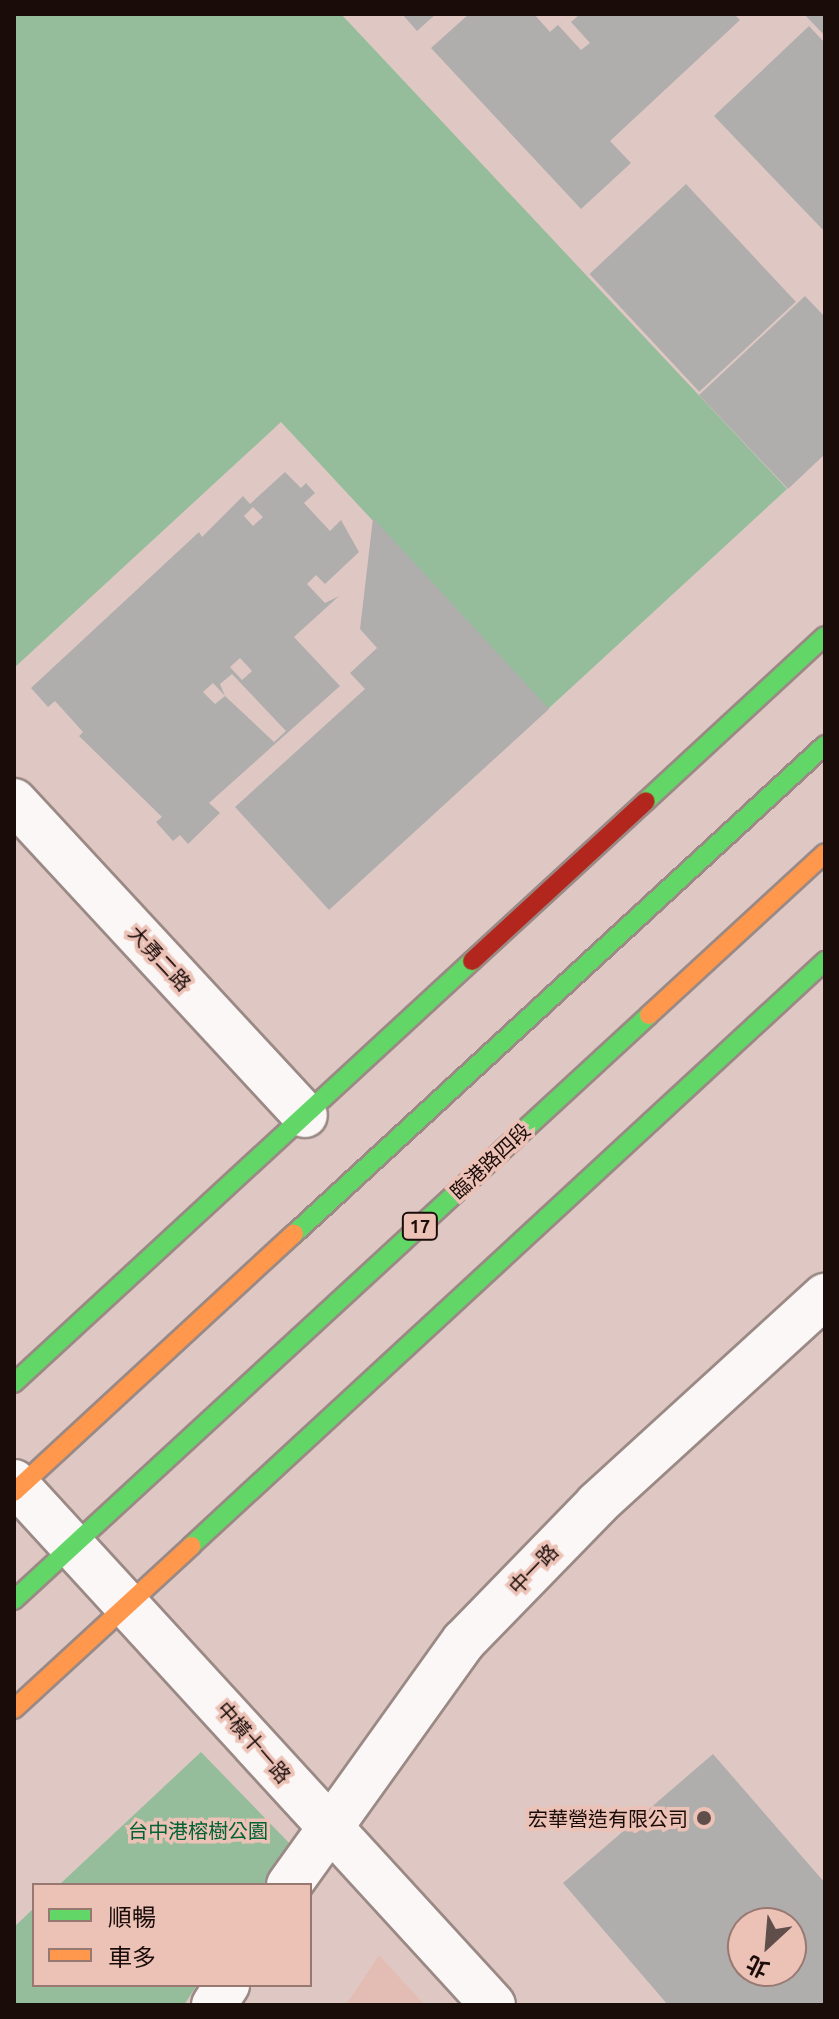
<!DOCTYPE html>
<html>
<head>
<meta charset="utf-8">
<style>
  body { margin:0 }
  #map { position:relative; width:839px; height:2019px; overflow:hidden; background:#dfc8c3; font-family:Ubuntu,"Noto Sans TC",sans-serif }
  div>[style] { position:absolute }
  .built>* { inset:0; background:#e3bdb4 }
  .green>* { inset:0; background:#95bc9b }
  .building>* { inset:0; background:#afaead; transform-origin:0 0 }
  .roads { filter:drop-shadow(2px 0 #9a8985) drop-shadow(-2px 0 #9a8985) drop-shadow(0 2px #9a8985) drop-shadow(0 -2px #9a8985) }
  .street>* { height:44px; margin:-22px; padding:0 22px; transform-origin:22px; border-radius:22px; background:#faf7f6 }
  .fast>* { height:18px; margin:-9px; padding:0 9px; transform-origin:9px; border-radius:9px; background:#63d668 }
  .slow>* { height:18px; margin:-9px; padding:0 9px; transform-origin:9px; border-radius:9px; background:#ff974d }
  .jam>* { height:18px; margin:-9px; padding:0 9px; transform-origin:9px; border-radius:9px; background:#b3261e }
  .dots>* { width:22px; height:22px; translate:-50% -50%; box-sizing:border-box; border:4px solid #ecc1b6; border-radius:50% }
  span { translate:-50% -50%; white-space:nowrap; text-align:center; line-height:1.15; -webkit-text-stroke:7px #ecc1b6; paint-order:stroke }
  .shield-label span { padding:2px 6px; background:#ecc1b6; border:2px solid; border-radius:6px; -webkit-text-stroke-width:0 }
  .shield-label { font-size:18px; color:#1a0c09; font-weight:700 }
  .street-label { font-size:20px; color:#1a0c09 }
  .poi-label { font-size:20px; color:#1a0c09 }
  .right { translate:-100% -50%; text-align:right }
  .park-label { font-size:20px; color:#016236 }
  .frame { position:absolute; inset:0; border:16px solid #1a0c09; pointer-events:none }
  .legend { position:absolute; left:32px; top:1883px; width:280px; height:104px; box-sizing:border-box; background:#ecc1b6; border:2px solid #987971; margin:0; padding:10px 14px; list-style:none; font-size:24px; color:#1a0c09 }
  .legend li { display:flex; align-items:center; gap:16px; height:40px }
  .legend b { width:40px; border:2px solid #987971 }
  .north { position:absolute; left:727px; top:1907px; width:80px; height:80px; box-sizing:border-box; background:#ecc1b6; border:2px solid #987971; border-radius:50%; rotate:206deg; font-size:22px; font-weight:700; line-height:32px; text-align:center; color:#1a0c09 }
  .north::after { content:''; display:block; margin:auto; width:28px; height:36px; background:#5f4e4a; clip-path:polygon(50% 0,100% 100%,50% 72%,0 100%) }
</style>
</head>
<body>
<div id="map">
  <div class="built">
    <i style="clip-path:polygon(379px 1955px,425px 2005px,346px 2005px)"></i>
  </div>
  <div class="green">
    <i style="clip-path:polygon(14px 14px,341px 14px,787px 489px,548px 709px,281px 422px,14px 668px)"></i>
    <i style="clip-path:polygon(201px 1752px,291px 1845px,264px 1885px,59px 1885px)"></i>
    <i style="clip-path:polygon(34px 1908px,34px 1985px,197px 1985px,184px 2005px,14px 2005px,14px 1927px)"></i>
  </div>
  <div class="building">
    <i style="clip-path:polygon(402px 14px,436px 14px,417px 31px)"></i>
    <i style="clip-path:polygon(469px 14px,534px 14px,550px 32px,570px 14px,558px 25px,581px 50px,590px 43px,571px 22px,580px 14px,734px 14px,740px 20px,610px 141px,631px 163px,581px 209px,431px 48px)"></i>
    <i style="clip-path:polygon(804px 14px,825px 14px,825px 36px)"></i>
    <i style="clip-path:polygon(809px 26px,825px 43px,825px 232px,714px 116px)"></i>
    <i style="left:686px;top:184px;width:161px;height:132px;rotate:47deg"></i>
    <i style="clip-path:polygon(805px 296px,825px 317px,825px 454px,788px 489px,699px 395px)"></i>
    <i style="clip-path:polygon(evenodd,285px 472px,301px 488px,306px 483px,315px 493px,304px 503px,330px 531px,341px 520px,359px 552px,325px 584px,316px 575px,307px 584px,325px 603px,339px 596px,294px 637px,340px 686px,209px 803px,220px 813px,188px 844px,180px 835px,173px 841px,156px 822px,162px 817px,79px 736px,83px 732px,55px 701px,48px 707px,31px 688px,199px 532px,202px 537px,243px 496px,250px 504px,285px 472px,253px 507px,263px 517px,253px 526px,244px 516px,253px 507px,285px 472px,240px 658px,252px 671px,242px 680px,230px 667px,240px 658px,285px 472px,232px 674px,286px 731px,274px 742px,225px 696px,215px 704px,203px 692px,213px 683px,225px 696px,220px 684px,232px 674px)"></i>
    <i style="clip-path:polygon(373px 518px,549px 709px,329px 910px,235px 807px,365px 689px,350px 673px,377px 648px,360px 629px)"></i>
    <i style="clip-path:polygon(evenodd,713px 1754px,825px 1883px,825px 2005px,668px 2005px,563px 1883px,713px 1754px,743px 1923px,791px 1923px,791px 1971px,743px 1971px,743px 1923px)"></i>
  </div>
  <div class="roads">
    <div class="street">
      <i style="left:14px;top:801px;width:428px;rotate:47.2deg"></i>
      <i style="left:14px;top:1482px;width:709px;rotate:47.51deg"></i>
      <i style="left:289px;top:1885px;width:300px;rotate:-54.4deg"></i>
      <i style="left:464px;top:1641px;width:191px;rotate:-45.8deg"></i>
      <i style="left:597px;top:1504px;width:309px;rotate:-42.4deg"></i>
      <i style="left:214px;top:2005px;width:24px;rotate:-57deg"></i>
    </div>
    <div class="fast">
      <i style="left:646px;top:801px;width:243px;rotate:-42.7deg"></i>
      <i style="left:294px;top:1234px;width:722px;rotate:-42.64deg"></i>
      <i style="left:14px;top:1383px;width:623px;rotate:-42.66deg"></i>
      <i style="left:191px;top:1546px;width:863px;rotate:-42.7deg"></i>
      <i style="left:14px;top:1600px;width:863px;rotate:-42.65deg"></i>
    </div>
    <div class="slow">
      <i style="left:649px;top:1015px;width:239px;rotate:-42.6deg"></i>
      <i style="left:14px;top:1492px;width:381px;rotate:-42.7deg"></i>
      <i style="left:14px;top:1709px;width:241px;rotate:-42.6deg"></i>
    </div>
    <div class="jam">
      <i style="left:472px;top:961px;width:236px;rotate:-42.6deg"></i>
    </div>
  </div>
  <div class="dots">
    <i style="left:704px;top:1818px;background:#5f4e4a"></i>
  </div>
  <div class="shield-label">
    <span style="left:420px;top:1226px">17</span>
  </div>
  <div class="street-label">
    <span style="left:160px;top:958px;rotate:47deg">大勇二路</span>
    <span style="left:490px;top:1161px;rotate:-43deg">臨港路四段</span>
    <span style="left:533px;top:1569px;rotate:-46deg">中一路</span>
    <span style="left:254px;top:1742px;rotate:49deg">中橫十一路</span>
  </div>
  <div class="poi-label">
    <span class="right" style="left:688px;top:1818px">宏華營造有限公司</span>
  </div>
  <div class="park-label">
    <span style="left:198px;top:1830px">台中港榕樹公園</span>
  </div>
  <div class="frame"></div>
  <ul class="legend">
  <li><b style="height:10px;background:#63d668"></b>順暢</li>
  <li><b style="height:10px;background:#ff974d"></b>車多</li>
  </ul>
  <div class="north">北</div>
</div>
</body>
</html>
